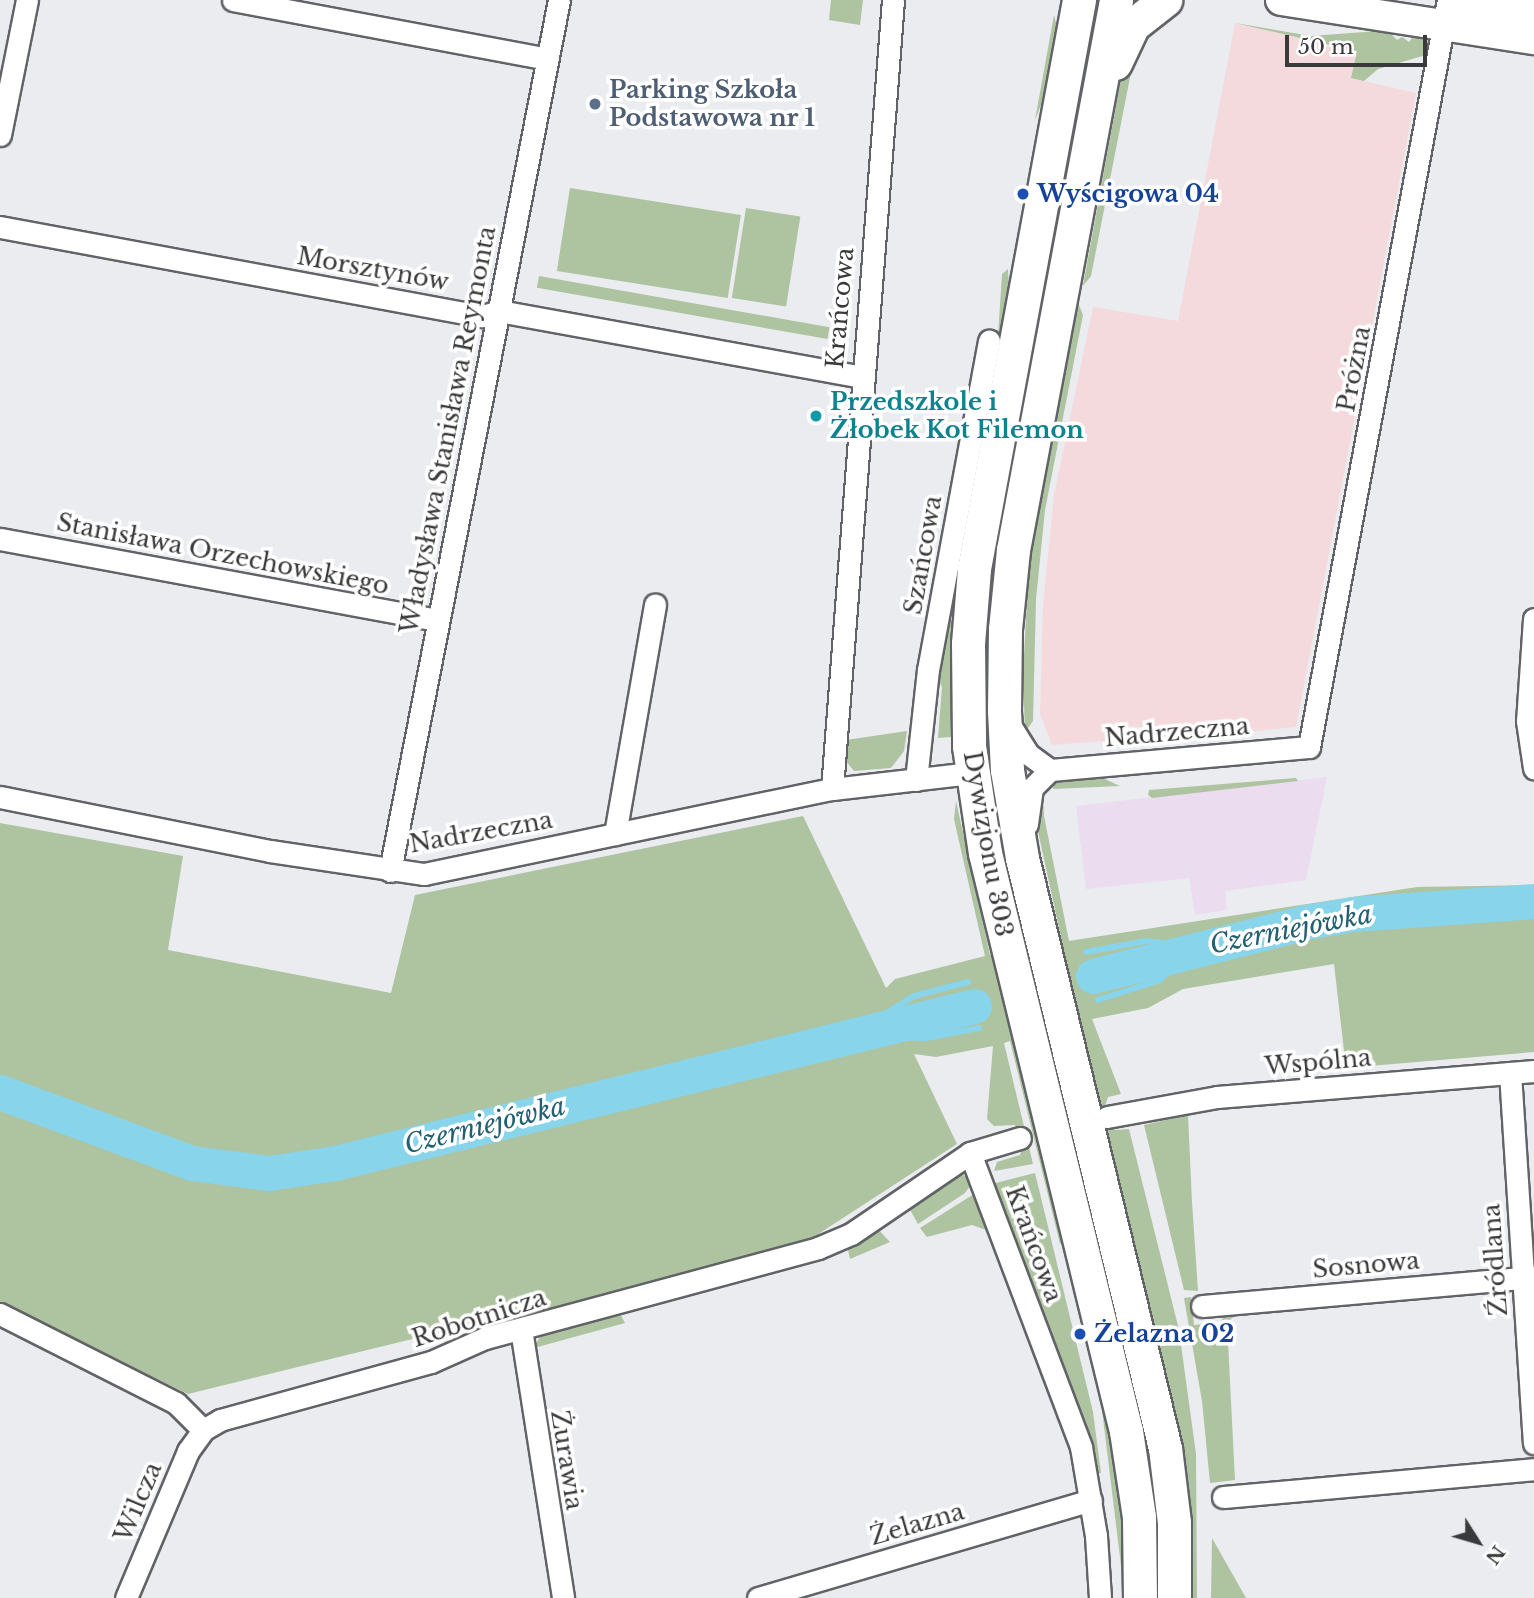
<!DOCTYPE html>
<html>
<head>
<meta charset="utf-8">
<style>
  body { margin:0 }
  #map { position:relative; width:1534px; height:1598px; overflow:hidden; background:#eaecf0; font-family:"Libre Baskerville",serif }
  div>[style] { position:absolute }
  .commercial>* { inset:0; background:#ebdcef }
  .industrial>* { inset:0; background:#f5dadd }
  .green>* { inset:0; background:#aec3a0; transform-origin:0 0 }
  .stream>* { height:6px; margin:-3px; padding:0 3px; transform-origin:3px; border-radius:3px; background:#88d4eb }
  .river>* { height:35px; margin:-17.5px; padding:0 17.5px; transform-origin:17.5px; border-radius:17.5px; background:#88d4eb }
  .roads { filter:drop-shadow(2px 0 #616366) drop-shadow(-2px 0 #616366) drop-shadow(0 2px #616366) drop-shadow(0 -2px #616366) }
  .street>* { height:21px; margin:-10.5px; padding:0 10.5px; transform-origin:10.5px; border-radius:10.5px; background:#fff }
  .secondary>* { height:30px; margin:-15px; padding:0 15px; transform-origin:15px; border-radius:15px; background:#fff }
  .primary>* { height:33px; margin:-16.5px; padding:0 16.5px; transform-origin:16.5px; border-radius:16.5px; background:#fff }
  .dots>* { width:19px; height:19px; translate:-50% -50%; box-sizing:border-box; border:4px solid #fff; border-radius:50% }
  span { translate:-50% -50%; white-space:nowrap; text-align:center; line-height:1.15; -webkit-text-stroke:7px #fff; paint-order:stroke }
  .service-label { font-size:24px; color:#4e5e75; font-weight:700 }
  .left { translate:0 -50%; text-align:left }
  .transit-label { font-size:24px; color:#164399; font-weight:700 }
  .street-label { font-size:24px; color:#393a3b }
  .culture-label { font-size:24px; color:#0d838f; font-weight:700 }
  .water-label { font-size:26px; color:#236071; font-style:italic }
  .north { position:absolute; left:1443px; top:1507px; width:70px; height:70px; -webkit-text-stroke:5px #fff; paint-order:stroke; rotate:127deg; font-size:19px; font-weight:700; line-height:28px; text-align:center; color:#393a3b }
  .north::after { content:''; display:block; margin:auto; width:24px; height:32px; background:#393a3b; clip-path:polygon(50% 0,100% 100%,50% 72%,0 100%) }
  .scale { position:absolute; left:1285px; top:35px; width:142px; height:32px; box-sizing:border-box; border:4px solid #393a3b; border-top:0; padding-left:9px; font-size:21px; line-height:24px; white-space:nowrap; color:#393a3b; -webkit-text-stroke:5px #fff; paint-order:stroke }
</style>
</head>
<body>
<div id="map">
  <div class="commercial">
    <i style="clip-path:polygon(1327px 777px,1306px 880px,1225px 891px,1227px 910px,1195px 915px,1189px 878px,1086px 889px,1076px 806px)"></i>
  </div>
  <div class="industrial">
    <i style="clip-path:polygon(1235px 23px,1357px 51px,1351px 78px,1416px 93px,1296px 727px,1182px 739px,1180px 734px,1155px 737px,1151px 728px,1133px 726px,1124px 727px,1117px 740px,1052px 745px,1040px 714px,1043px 604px,1054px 495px,1093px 307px,1178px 321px)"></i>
  </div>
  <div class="green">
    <i style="clip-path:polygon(831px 0,863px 0,860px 25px,829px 20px)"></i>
    <i style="clip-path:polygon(1054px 15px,1058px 31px,1047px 90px,1035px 120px)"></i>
    <i style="clip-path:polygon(1235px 23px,1311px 36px,1378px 31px,1389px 32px,1397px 40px,1402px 37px,1409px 42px,1414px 36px,1430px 42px,1426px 55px,1378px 69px,1364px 81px,1351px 78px,1357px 51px)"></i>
    <i style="clip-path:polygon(1136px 47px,1091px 276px,1083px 286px,1125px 57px)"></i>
    <i style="left:570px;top:188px;width:173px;height:84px;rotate:9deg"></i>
    <i style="left:746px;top:208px;width:55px;height:91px;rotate:9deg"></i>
    <i style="clip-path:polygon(1050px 239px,995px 734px,980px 735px,983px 579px)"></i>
    <i style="clip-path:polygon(1008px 269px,1010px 305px,951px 618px,951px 737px,938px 738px,942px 687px,937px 677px,998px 336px,1002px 274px)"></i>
    <i style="left:539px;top:276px;width:295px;height:12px;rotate:10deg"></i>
    <i style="clip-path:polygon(1079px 305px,1083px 315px,1045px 510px,1036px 599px,1033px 721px,1025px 732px,1023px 674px,1032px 508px,1071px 312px)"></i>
    <i style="clip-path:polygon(907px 731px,904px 751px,891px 768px,854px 771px,845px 760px,846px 740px)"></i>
    <i style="clip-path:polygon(996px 752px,1032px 947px,1062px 942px,1034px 813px,1043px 793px,1044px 816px,1069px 941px,1417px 887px,1534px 885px,1534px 1052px,1346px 1068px,1334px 964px,1183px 989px,1148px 1008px,1092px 1019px,1121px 1094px,1108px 1097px,1104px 1109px,1115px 1130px,1129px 1129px,1179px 1330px,1196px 1454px,1197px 1598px,1193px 1598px,1188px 1561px,1161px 1492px,1158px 1551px,1143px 1445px,1066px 1243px,1060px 1244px,1010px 1041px,1004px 1043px,1033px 1164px,994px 1171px,997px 1162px,1020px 1155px,1023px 1146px,1015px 1125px,994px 1126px,987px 1119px,993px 1046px,936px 1057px,914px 1054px,957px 1144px,806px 1242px,496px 1325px,494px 1319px,188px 1394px,0 1302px,0 823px,183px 856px,168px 950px,391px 993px,415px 895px,803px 816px,886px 988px,895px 979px,985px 956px,954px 819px,956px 801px,990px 955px,1019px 950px,981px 753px)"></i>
    <i style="clip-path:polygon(1096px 775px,1120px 786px,1053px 789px,1054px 783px,1067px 777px)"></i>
    <i style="clip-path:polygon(1296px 778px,1298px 781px,1152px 798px,1148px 795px,1149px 790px)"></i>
    <i style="clip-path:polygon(1188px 1115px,1192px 1202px,1198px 1291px,1184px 1290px,1144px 1125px)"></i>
    <i style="clip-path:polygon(958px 1173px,974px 1180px,965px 1193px,918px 1224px,908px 1206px)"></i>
    <i style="clip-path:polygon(1035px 1173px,1093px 1412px,1101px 1473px,1095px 1474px,992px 1184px)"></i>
    <i style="clip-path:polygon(974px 1194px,989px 1231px,972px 1225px,927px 1237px,920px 1228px)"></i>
    <i style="clip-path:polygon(876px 1227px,890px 1242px,850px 1259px,847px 1245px)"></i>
    <i style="clip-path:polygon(1191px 1297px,1194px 1325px,1219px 1323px,1227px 1314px,1240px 1312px,1227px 1322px,1235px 1480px,1210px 1483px,1202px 1401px,1184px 1298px)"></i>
    <i style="clip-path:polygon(619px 1312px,625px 1323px,534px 1348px,541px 1334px)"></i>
    <i style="clip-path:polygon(1104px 1409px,1124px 1482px,1125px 1598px,1102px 1410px)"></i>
    <i style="clip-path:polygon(1212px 1538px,1246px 1598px,1211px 1598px)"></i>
  </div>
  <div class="stream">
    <i style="left:1086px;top:952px;width:61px;rotate:-10.4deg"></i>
    <i style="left:1146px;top:941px;width:47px;rotate:7.3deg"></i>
    <i style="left:1098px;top:1000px;width:65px;rotate:-17.9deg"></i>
    <i style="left:1160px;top:980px;width:47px;rotate:-45deg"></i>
    <i style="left:850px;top:1036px;width:75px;rotate:-32deg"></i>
    <i style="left:914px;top:996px;width:56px;rotate:-14.5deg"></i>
    <i style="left:851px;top:1036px;width:75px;rotate:1.5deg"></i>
    <i style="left:926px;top:1038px;width:54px;rotate:-10.7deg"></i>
  </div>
  <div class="river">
    <i style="left:1093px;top:976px;width:220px;rotate:-14.2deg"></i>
    <i style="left:1306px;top:922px;width:48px;rotate:-9.7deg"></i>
    <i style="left:1353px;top:914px;width:181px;rotate:-4.1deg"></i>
    <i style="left:0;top:1092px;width:205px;rotate:20.3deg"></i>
    <i style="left:192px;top:1163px;width:78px;rotate:7.4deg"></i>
    <i style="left:269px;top:1173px;width:67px;rotate:-8.6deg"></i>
    <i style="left:335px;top:1163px;width:658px;rotate:-13.8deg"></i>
  </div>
  <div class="roads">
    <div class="street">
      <i style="left:233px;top:0;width:319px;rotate:10.6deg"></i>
      <i style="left:0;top:135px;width:138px;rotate:-78.7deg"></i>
      <i style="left:0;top:227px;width:490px;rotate:10.5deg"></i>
      <i style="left:482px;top:316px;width:18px;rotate:-16deg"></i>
      <i style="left:499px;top:311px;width:368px;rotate:10.3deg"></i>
      <i style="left:0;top:539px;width:443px;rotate:10.5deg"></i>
      <i style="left:1534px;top:619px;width:102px;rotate:93.9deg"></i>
      <i style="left:1527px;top:721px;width:48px;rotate:81.5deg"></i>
      <i style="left:1010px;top:725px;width:34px;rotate:58deg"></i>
      <i style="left:1028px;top:754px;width:27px;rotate:36deg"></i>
      <i style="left:1050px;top:770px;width:25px;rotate:135deg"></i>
      <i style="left:1032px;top:788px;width:37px;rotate:98deg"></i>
      <i style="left:1050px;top:770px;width:260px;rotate:-5.1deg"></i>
      <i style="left:1309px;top:747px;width:760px;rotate:-79.46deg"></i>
      <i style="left:916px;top:780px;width:111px;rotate:-83.8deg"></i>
      <i style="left:928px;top:670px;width:335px;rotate:-79.5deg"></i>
      <i style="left:832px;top:789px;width:791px;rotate:-85.58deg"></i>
      <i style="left:0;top:797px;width:275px;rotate:11.3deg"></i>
      <i style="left:270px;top:851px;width:156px;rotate:8.5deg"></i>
      <i style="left:424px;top:874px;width:417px;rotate:-11.8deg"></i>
      <i style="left:832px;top:789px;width:140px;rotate:-6.6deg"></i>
      <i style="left:615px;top:834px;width:233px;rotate:-80.1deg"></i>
      <i style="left:390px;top:871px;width:887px;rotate:-79.02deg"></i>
      <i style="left:1510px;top:1073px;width:371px;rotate:86.3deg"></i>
      <i style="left:1107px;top:1117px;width:112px;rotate:-10.3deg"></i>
      <i style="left:1217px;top:1097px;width:318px;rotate:-4.7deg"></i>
      <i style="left:970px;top:1153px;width:314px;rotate:69.3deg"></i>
      <i style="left:1081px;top:1447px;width:90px;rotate:80.4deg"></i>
      <i style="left:1096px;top:1536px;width:62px;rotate:86.3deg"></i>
      <i style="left:1202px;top:1306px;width:333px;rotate:-5deg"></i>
      <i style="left:0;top:1314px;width:197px;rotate:26.8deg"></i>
      <i style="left:176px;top:1403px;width:38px;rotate:45deg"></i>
      <i style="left:203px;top:1430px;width:20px;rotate:-30deg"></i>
      <i style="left:220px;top:1420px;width:219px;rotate:-15.4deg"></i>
      <i style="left:431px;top:1362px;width:59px;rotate:-24deg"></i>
      <i style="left:485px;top:1338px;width:345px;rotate:-15.1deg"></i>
      <i style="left:818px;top:1248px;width:36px;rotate:-23deg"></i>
      <i style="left:851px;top:1234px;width:144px;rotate:-34.2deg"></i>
      <i style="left:970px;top:1153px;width:52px;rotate:-16.7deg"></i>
      <i style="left:521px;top:1329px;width:272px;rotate:81.1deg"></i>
      <i style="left:1223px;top:1497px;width:312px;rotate:-5.1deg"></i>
      <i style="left:126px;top:1598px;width:160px;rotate:-67.1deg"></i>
      <i style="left:188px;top:1451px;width:26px;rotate:-54deg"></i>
      <i style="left:758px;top:1598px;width:347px;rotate:-16.4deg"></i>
    </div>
    <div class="secondary">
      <i style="left:1281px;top:0;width:256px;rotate:8.8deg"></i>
      <i style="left:1457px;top:0;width:78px;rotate:10.3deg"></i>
    </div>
    <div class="primary">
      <i style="left:1079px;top:0;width:579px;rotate:100.46deg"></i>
      <i style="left:974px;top:569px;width:74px;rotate:94.6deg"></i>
      <i style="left:968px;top:643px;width:103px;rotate:89.4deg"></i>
      <i style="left:969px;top:746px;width:108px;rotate:81.5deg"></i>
      <i style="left:985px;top:853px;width:595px;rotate:76.29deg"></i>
      <i style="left:1126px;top:1431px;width:87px;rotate:81.4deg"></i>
      <i style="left:1139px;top:1517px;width:81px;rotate:89.3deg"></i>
      <i style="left:1116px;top:0;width:560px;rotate:100.61deg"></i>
      <i style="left:1013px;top:550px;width:79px;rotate:95.8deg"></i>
      <i style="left:1005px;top:629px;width:82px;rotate:90.7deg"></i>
      <i style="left:1004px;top:711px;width:59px;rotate:87.1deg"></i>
      <i style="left:1007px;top:770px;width:89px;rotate:80.3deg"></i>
      <i style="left:1022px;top:858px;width:607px;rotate:76.38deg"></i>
      <i style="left:1165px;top:1448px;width:75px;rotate:83.1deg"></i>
      <i style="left:1174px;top:1522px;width:76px;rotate:90deg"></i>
      <i style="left:1115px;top:63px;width:42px;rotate:-64.7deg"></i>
      <i style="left:1133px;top:25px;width:41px;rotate:-38deg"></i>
    </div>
  </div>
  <div class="dots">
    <i style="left:595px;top:104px;background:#5c6f8a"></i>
    <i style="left:1023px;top:194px;background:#1a4fb4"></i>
    <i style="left:816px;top:416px;background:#0f9aa8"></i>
    <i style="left:1080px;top:1334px;background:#1a4fb4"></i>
  </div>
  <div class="service-label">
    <span class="left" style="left:609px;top:104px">Parking Szkoła<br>Podstawowa nr 1</span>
  </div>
  <div class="transit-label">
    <span class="left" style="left:1037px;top:194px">Wyścigowa 04</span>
    <span class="left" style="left:1094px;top:1334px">Żelazna 02</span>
  </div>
  <div class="street-label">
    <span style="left:373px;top:269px;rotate:10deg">Morsztynów</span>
    <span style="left:840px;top:308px;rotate:-85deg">Krańcowa</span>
    <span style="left:1354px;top:369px;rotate:-79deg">Próżna</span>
    <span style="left:448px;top:430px;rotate:-79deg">Władysława Stanisława Reymonta</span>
    <span style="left:223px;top:554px;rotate:11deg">Stanisława Orzechowskiego</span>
    <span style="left:923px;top:555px;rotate:-80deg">Szańcowa</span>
    <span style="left:1177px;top:732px;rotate:-5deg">Nadrzeczna</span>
    <span style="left:481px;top:832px;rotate:-10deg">Nadrzeczna</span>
    <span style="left:988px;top:844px;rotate:80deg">Dywizjonu 303</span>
    <span style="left:1318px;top:1062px;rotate:-5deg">Wspólna</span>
    <span style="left:1034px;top:1244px;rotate:70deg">Krańcowa</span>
    <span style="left:1495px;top:1260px;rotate:-94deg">Źródlana</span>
    <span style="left:1366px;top:1265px;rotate:-5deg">Sosnowa</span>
    <span style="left:479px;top:1318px;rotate:-18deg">Robotnicza</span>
    <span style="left:567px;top:1460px;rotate:81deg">Żurawia</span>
    <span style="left:138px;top:1502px;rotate:-67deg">Wilcza</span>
    <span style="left:917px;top:1524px;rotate:-16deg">Żelazna</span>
  </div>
  <div class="culture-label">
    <span class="left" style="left:830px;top:416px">Przedszkole i<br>Żłobek Kot Filemon</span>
  </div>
  <div class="water-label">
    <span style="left:1291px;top:930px;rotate:-11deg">Czerniejówka</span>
    <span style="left:485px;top:1126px;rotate:-14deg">Czerniejówka</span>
  </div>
  <div class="north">N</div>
  <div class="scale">50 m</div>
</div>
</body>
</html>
